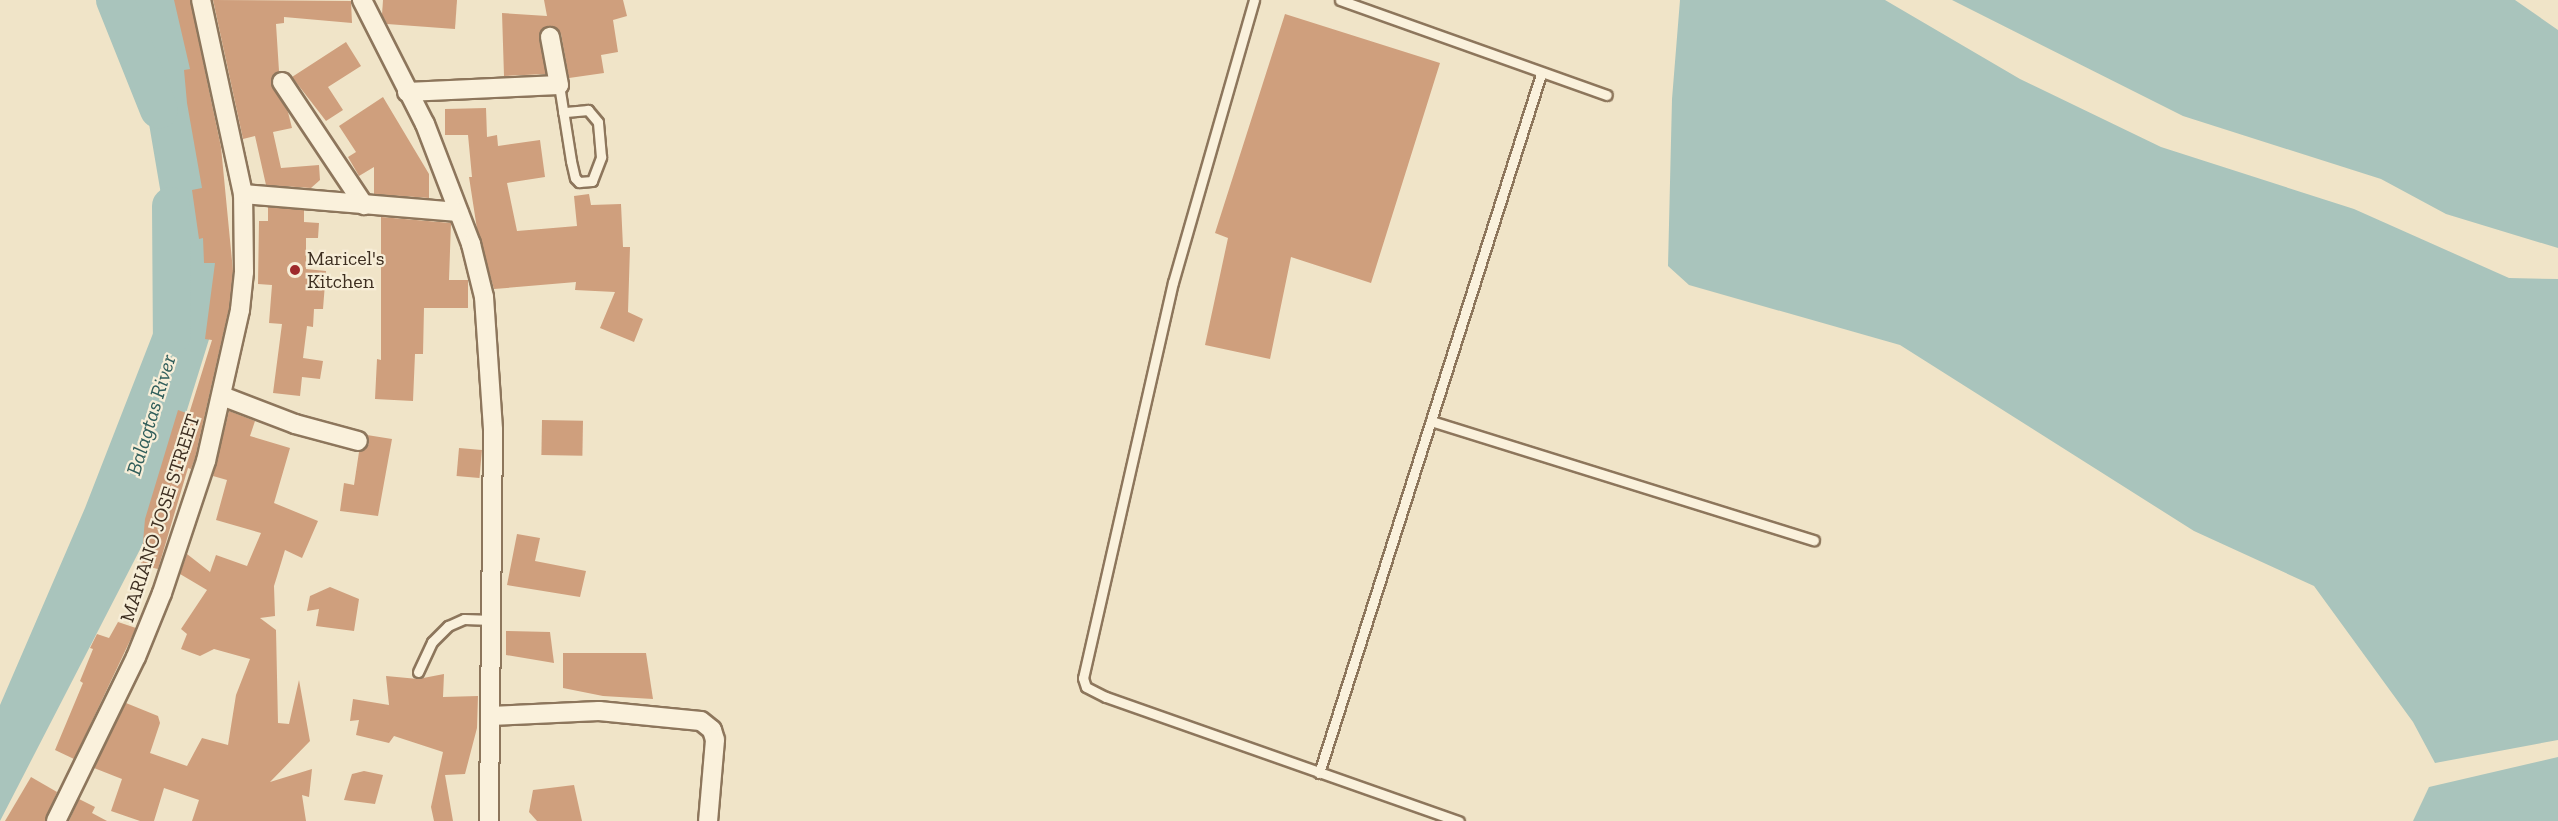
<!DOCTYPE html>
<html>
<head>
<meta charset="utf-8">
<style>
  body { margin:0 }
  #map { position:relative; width:2558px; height:821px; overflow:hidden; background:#f0e4c8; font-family:"Zilla Slab",serif }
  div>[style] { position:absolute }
  .water>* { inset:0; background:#a9c4bc }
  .river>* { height:38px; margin:-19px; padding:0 19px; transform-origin:19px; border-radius:19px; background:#a9c4bc }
  .building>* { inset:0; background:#cf9f7d; transform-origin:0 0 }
  .roads { filter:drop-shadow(2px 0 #8d765c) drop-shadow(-2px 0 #8d765c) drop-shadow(0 2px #8d765c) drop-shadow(0 -2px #8d765c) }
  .service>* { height:9px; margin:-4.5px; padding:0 4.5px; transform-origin:4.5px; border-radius:4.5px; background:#faf1dc }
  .minor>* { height:18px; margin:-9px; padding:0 9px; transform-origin:9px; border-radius:9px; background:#faf1dc }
  .dots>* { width:16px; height:16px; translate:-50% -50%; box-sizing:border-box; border:3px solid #f7eed8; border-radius:50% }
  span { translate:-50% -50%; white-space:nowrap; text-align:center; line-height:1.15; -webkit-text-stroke:4.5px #f7eed8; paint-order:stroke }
  .poi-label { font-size:20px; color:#3d2e20 }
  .left { translate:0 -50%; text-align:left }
  .street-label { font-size:20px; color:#3d2e20 }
  .water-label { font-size:21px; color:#2f5d5a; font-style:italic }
</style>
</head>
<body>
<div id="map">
  <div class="water">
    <i style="clip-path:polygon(128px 0,187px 0,230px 272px,149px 532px,0 821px,0 705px,85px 508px,175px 277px)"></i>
    <i style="clip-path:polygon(1680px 0,1885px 0,2020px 79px,2161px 147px,2354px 209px,2509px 278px,2558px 279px,2558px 740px,2435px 763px,2413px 722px,2314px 586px,2194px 531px,1900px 345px,1689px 285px,1668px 266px,1672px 99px)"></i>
    <i style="clip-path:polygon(1952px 0,2515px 0,2558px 30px,2558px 248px,2446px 214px,2381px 179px,2183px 116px)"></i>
    <i style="clip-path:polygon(2558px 757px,2558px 821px,2413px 821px,2429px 787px)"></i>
  </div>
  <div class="river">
    <i style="left:115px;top:0;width:118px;rotate:68.2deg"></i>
    <i style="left:171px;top:206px;width:129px;rotate:89.6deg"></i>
  </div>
  <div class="building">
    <i style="clip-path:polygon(174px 0,190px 0,221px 147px,233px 271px,229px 308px,195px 458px,191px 469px,188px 468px,158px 569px,141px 565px,145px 519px,178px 410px,189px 414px,212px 340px,205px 339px,215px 263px,204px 263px,203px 238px,199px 239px,192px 190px,202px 188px,187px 103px,184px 70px,190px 69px)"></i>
    <i style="clip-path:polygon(213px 0,351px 1px,352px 23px,284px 17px,284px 23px,276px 24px,279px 71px,271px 83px,288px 112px,292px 128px,273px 132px,281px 168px,319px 165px,320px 180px,311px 188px,266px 185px,255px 136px,243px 139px)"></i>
    <i style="clip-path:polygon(383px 0,457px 0,455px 29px,387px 24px,382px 15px)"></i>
    <i style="clip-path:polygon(544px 0,623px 0,627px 16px,613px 20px,618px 52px,601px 55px,604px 73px,569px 78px,561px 34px,549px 26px,542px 29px,539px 38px,546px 74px,504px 76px,502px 13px,547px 16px)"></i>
    <i style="clip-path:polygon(1285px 14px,1440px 63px,1371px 283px,1291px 257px,1270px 359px,1205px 345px,1228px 238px,1215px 233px)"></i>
    <i style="clip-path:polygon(346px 42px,361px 66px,328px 87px,343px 110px,326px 121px,292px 77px)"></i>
    <i style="clip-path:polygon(383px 97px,429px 174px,429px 198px,374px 194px,374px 167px,359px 176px,348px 157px,356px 152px,339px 126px)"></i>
    <i style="clip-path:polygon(486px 108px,487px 137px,497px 135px,498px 146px,540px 140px,545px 177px,507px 183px,517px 231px,577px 226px,574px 196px,589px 194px,591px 205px,621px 204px,623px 247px,630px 247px,628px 312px,643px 319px,634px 342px,600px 328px,615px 292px,575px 290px,576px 282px,494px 289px,477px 229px,469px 177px,472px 177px,468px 135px,445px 135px,445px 109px)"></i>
    <i style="clip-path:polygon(268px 207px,304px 210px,304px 222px,319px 223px,318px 238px,306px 238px,306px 269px,326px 271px,323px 309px,314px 309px,313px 327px,307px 326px,303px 358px,323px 361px,320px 379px,302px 377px,300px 396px,273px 393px,282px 324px,269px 323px,272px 285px,258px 284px,259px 221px,268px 221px)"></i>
    <i style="clip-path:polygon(381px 217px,451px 223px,449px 280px,468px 280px,468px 308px,424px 308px,423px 354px,415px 354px,413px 401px,375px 399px,377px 359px,381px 360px)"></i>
    <i style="clip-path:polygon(229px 411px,255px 421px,250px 436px,290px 448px,274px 503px,318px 521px,302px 558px,285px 550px,274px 586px,275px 616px,260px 618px,276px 630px,278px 723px,289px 724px,299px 680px,310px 741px,270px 782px,312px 769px,309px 797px,302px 795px,306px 821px,192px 821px,199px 800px,164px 788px,154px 821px,140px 821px,111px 811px,122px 779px,94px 768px,126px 703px,158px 716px,160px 723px,150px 753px,187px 766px,202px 738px,228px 745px,236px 695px,250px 659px,214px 649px,200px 656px,181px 649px,187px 634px,181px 629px,207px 590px,180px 574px,187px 554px,210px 572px,216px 555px,247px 566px,261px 533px,216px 520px,227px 480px,213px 476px)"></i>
    <i style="left:542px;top:420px;width:41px;height:35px;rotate:1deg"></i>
    <i style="clip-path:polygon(367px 435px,392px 439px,378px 516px,340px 511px,344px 483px,354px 485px,359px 452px,369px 444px)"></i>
    <i style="left:459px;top:448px;width:23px;height:28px;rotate:5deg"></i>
    <i style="clip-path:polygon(517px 534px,540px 538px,535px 561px,586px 571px,580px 597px,507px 585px)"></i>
    <i style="clip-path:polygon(330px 587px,359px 599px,354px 631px,316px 626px,319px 609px,307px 611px,310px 596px)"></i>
    <i style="clip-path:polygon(118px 622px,136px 628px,74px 759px,55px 750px,83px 683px,80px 681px,93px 649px,90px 648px,97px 634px,109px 638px)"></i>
    <i style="clip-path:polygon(506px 631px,550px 632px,554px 663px,506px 655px)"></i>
    <i style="clip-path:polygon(563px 653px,646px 653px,653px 699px,603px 696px,563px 688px)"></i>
    <i style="clip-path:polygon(444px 674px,443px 697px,478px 696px,477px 728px,465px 774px,445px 775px,453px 821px,434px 821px,431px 807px,443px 752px,394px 736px,389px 743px,356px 735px,359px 720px,350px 721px,353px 699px,389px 705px,386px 676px,418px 679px)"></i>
    <i style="clip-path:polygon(364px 771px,383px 775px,375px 804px,344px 800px,352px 774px)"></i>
    <i style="clip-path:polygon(31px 777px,57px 792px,45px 821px,5px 821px)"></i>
    <i style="clip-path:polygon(574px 785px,582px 821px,537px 821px,529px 812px,533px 790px)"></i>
    <i style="clip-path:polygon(79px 799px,95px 807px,92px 813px,107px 821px,69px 821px)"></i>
  </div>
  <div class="roads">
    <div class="service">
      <i style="left:1254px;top:0;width:293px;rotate:106deg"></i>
      <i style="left:1173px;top:282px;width:406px;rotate:102.8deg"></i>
      <i style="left:1083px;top:678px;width:9px;rotate:72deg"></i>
      <i style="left:1086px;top:687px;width:22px;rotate:27deg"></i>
      <i style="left:1106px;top:697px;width:374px;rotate:19.4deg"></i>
      <i style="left:1340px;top:0;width:283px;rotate:19.6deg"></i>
      <i style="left:559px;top:85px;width:77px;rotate:81deg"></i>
      <i style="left:571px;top:161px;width:17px;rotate:77deg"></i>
      <i style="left:575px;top:178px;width:6px;rotate:45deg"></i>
      <i style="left:579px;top:182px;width:13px;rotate:-4deg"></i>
      <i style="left:592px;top:181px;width:26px;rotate:-69deg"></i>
      <i style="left:601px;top:157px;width:35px;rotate:-95deg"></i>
      <i style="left:598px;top:122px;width:16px;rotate:-130deg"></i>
      <i style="left:588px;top:110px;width:25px;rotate:175deg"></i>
      <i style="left:1431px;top:421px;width:401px;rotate:17.3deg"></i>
      <i style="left:418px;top:672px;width:33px;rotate:-65deg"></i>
      <i style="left:432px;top:642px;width:23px;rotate:-45deg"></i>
      <i style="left:448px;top:626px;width:17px;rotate:-24deg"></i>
      <i style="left:464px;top:619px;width:28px;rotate:2deg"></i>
      <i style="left:1319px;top:773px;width:733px;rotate:-72.38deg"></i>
    </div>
    <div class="minor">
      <i style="left:362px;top:0;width:139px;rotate:63.1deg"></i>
      <i style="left:425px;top:124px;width:129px;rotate:69deg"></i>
      <i style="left:471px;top:244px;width:55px;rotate:76.2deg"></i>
      <i style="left:484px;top:297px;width:133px;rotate:86.1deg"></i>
      <i style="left:493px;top:430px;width:391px;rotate:90.6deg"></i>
      <i style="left:282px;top:82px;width:148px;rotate:56.3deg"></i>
      <i style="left:407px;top:92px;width:152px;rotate:-2.6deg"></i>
      <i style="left:559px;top:85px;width:49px;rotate:-100.6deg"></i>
      <i style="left:243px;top:194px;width:216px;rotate:4.8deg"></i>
      <i style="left:222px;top:396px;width:78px;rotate:21deg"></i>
      <i style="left:295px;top:424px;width:65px;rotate:15.1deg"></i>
      <i style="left:491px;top:716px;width:108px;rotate:-2.7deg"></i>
      <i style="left:599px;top:711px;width:102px;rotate:5.6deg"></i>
      <i style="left:701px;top:721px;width:14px;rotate:39deg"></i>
      <i style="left:712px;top:730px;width:10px;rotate:73deg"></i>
      <i style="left:715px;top:740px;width:81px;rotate:94.9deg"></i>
      <i style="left:56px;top:821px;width:182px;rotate:-64deg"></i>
      <i style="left:136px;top:657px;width:69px;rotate:-67.9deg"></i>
      <i style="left:162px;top:593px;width:139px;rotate:-71.6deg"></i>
      <i style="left:206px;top:461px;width:155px;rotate:-77.3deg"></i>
      <i style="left:240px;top:310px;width:38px;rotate:-84deg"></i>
      <i style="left:244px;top:272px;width:78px;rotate:-90.7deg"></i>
      <i style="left:243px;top:194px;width:198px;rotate:-102.2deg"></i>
    </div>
  </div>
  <div class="dots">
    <i style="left:295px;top:270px;background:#9e2a2b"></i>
  </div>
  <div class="poi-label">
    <span class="left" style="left:307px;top:270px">Maricel's<br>Kitchen</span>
  </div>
  <div class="street-label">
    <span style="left:160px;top:518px;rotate:-72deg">MARIANO JOSE STREET</span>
  </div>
  <div class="water-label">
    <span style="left:151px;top:415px;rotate:-73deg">Balagtas River</span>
  </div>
</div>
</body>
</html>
